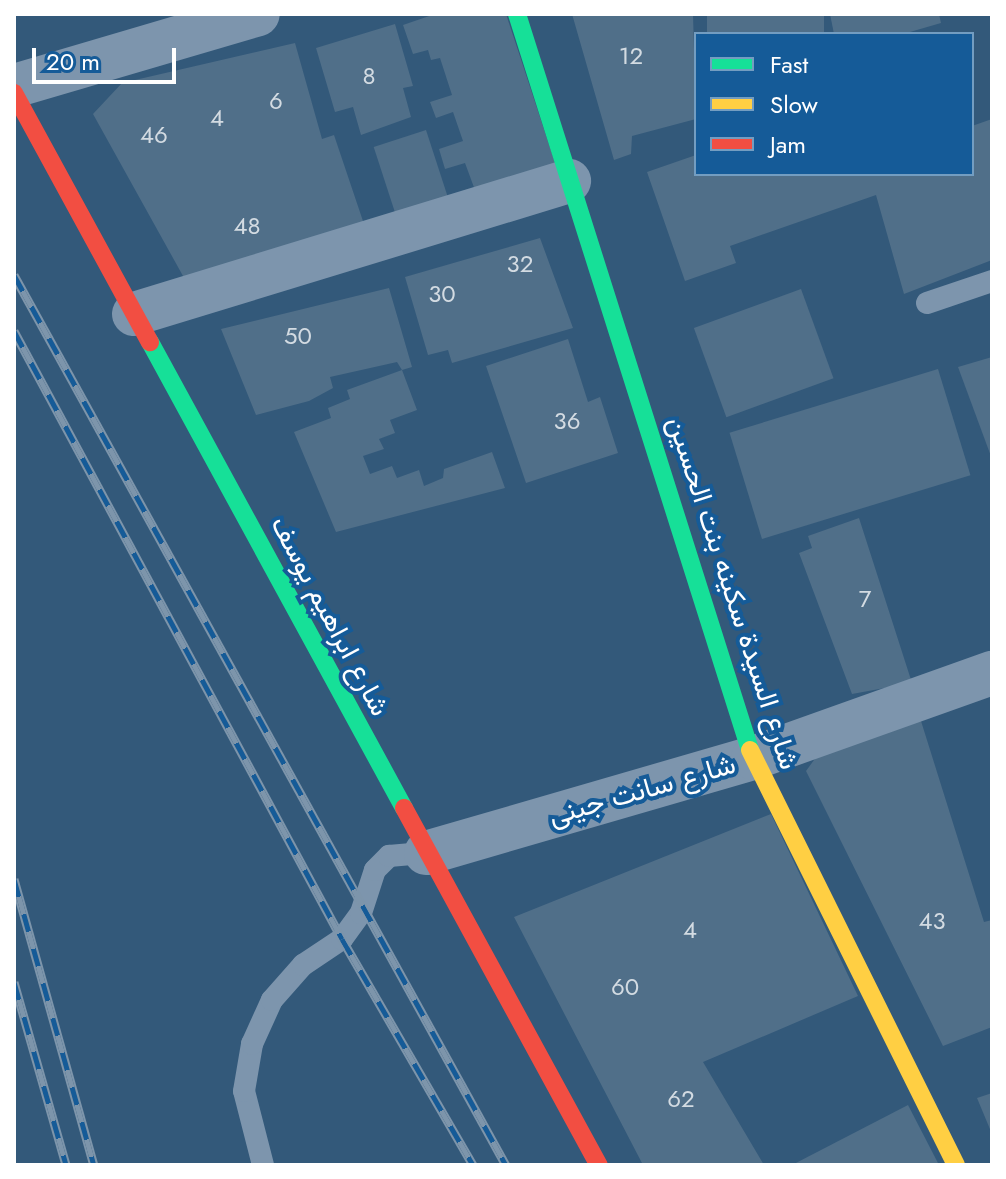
<!DOCTYPE html>
<html>
<head>
<meta charset="utf-8">
<style>
  body { margin:0 }
  #map { position:relative; width:1006px; height:1179px; overflow:hidden; background:#33597a; font-family:Jost,Vazirmatn,sans-serif }
  div>[style] { position:absolute }
  .building>* { inset:0; background:#506f89; transform-origin:0 0 }
  .lane>* { height:22px; margin:-11px; padding:0 11px; transform-origin:11px; border-radius:11px; background:#7d95ad }
  .street>* { height:44px; margin:-22px; padding:0 22px; transform-origin:22px; border-radius:22px; background:#7d95ad }
  .fast>* { height:18px; margin:-9px; padding:0 9px; transform-origin:9px; border-radius:9px; background:#16e098 }
  .slow>* { height:18px; margin:-9px; padding:0 9px; transform-origin:9px; border-radius:9px; background:#ffcf43 }
  .jam>* { height:18px; margin:-9px; padding:0 9px; transform-origin:9px; border-radius:9px; background:#f24e42 }
  .rail>* { height:9px; margin-top:-4.5px; transform-origin:0; background:repeating-linear-gradient(90deg,#155b98 0 18px,#7d95ab 0 36px); box-sizing:border-box; border-block:2px solid #7d95ab }
  span { translate:-50% -50%; white-space:nowrap; text-align:center; line-height:1.15; -webkit-text-stroke:8px #155b98; paint-order:stroke }
  .number-label { font-size:24px; color:#d3dbe2 }
  .number-label span { -webkit-text-stroke-width:0 }
  .street-label { font-size:28px; color:#fff }
  .frame { position:absolute; inset:0; border:16px solid #fff; pointer-events:none }
  .legend { position:absolute; left:694px; top:32px; width:280px; height:144px; box-sizing:border-box; background:#155b98; border:2px solid #739dc1; margin:0; padding:10px 14px; list-style:none; font-size:24px; color:#fff }
  .legend li { display:flex; align-items:center; gap:16px; height:40px }
  .legend b { width:40px; border:2px solid #739dc1 }
  .scale { position:absolute; left:32px; top:48px; width:144px; height:36px; box-sizing:border-box; border:4px solid #fff; border-top:0; padding-left:10px; font-size:24px; line-height:28px; white-space:nowrap; color:#fff; -webkit-text-stroke:6px #155b98; paint-order:stroke }
</style>
</head>
<body>
<div id="map">
  <div class="building">
    <i style="clip-path:polygon(435px 14px,506px 14px,559px 175px,479px 201px,465px 163px,445px 169px,439px 149px,463px 141px,453px 112px,436px 118px,430px 102px,452px 95px,440px 58px,431px 60px,428px 50px,413px 54px,403px 25px)"></i>
    <i style="clip-path:polygon(572px 14px,693px 14px,696px 119px,632px 136px,631px 154px,614px 160px)"></i>
    <i style="left:707px;top:14px;width:117px;height:21px"></i>
    <i style="clip-path:polygon(830px 14px,939px 14px,941px 23px,903px 34px,834px 34px)"></i>
    <i style="clip-path:polygon(395px 24px,413px 86px,403px 88px,411px 117px,361px 135px,353px 107px,335px 112px,316px 48px)"></i>
    <i style="clip-path:polygon(295px 43px,322px 139px,334px 135px,366px 230px,188px 285px,93px 114px,122px 83px)"></i>
    <i style="clip-path:polygon(992px 119px,992px 260px,904px 294px,876px 195px,730px 246px,736px 263px,685px 281px,647px 172px,696px 155px,696px 174px,972px 174px,972px 126px)"></i>
    <i style="left:426px;top:130px;width:85px;height:55px;rotate:72deg"></i>
    <i style="clip-path:polygon(540px 238px,573px 328px,452px 363px,448px 350px,428px 355px,405px 277px)"></i>
    <i style="clip-path:polygon(389px 288px,412px 367px,402px 370px,397px 362px,330px 377px,333px 388px,309px 401px,256px 415px,221px 329px)"></i>
    <i style="left:801px;top:289px;width:95px;height:114px;rotate:70deg"></i>
    <i style="clip-path:polygon(568px 339px,588px 402px,600px 397px,618px 453px,526px 483px,486px 366px)"></i>
    <i style="clip-path:polygon(992px 357px,992px 459px,958px 367px)"></i>
    <i style="left:938px;top:369px;width:111px;height:218px;rotate:73deg"></i>
    <i style="clip-path:polygon(402px 370px,417px 410px,390px 420px,395px 433px,379px 439px,384px 449px,363px 456px,370px 474px,392px 466px,397px 478px,419px 470px,424px 486px,443px 478px,444px 469px,492px 452px,505px 488px,336px 532px,294px 432px,331px 418px,328px 408px,350px 399px,347px 390px)"></i>
    <i style="clip-path:polygon(859px 518px,912px 683px,852px 694px,799px 553px,812px 548px,808px 536px)"></i>
    <i style="clip-path:polygon(921px 721px,984px 922px,992px 920px,992px 1027px,943px 1046px,806px 771px,822px 749px)"></i>
    <i style="clip-path:polygon(771px 814px,858px 996px,703px 1062px,764px 1165px,643px 1165px,514px 917px)"></i>
    <i style="clip-path:polygon(992px 1093px,992px 1134px,977px 1098px)"></i>
    <i style="clip-path:polygon(908px 1105px,939px 1165px,792px 1165px)"></i>
  </div>
  <div class="lane">
    <i style="left:927px;top:303px;width:69px;rotate:-18.7deg"></i>
    <i style="left:263px;top:1165px;width:76px;rotate:-104.4deg"></i>
    <i style="left:244px;top:1091px;width:48px;rotate:-80.3deg"></i>
    <i style="left:252px;top:1044px;width:48px;rotate:-65.6deg"></i>
    <i style="left:272px;top:1000px;width:47px;rotate:-48.5deg"></i>
    <i style="left:303px;top:965px;width:47px;rotate:-33.7deg"></i>
    <i style="left:342px;top:939px;width:32px;rotate:-54deg"></i>
    <i style="left:361px;top:913px;width:45px;rotate:-72deg"></i>
    <i style="left:375px;top:870px;width:20px;rotate:-45deg"></i>
    <i style="left:389px;top:856px;width:37px;rotate:-5deg"></i>
  </div>
  <div class="street">
    <i style="left:14px;top:86px;width:254px;rotate:-16.4deg"></i>
    <i style="left:134px;top:314px;width:455px;rotate:-17deg"></i>
    <i style="left:426px;top:853px;width:341px;rotate:-16.2deg"></i>
    <i style="left:753px;top:758px;width:254px;rotate:-19.6deg"></i>
  </div>
  <div class="fast">
    <i style="left:517px;top:14px;width:772px;rotate:72.43deg"></i>
    <i style="left:150px;top:342px;width:531px;rotate:61.41deg"></i>
  </div>
  <div class="slow">
    <i style="left:750px;top:750px;width:463px;rotate:63.6deg"></i>
  </div>
  <div class="jam">
    <i style="left:14px;top:93px;width:284px;rotate:61.4deg"></i>
    <i style="left:404px;top:808px;width:407px;rotate:61.4deg"></i>
  </div>
  <div class="rail">
    <i style="left:14px;top:275px;width:1017px;rotate:61.07deg"></i>
    <i style="left:14px;top:331px;width:691px;rotate:61.65deg"></i>
    <i style="left:342px;top:939px;width:261px;rotate:59.9deg"></i>
    <i style="left:14px;top:879px;width:297px;rotate:74.4deg"></i>
    <i style="left:14px;top:982px;width:190px;rotate:74.1deg"></i>
  </div>
  <div class="number-label">
    <span style="left:631px;top:56px">12</span>
    <span style="left:369px;top:76px">8</span>
    <span style="left:276px;top:101px">6</span>
    <span style="left:217px;top:118px">4</span>
    <span style="left:154px;top:135px">46</span>
    <span style="left:247px;top:226px">48</span>
    <span style="left:520px;top:264px">32</span>
    <span style="left:442px;top:294px">30</span>
    <span style="left:298px;top:336px">50</span>
    <span style="left:567px;top:421px">36</span>
    <span style="left:865px;top:599px">7</span>
    <span style="left:932px;top:921px">43</span>
    <span style="left:690px;top:930px">4</span>
    <span style="left:625px;top:987px">60</span>
    <span style="left:681px;top:1099px">62</span>
  </div>
  <div class="street-label">
    <span style="left:733px;top:593px;rotate:72deg">شارع السيدة سكينه بنت الحسين</span>
    <span style="left:330px;top:616px;rotate:62deg">شارع ابراهيم يوسف</span>
    <span style="left:642px;top:790px;rotate:-16deg">شارع سانت جينى</span>
  </div>
  <div class="frame"></div>
  <ul class="legend">
  <li><b style="height:10px;background:#16e098"></b>Fast</li>
  <li><b style="height:10px;background:#ffcf43"></b>Slow</li>
  <li><b style="height:10px;background:#f24e42"></b>Jam</li>
  </ul>
  <div class="scale">20 m</div>
</div>
</body>
</html>
